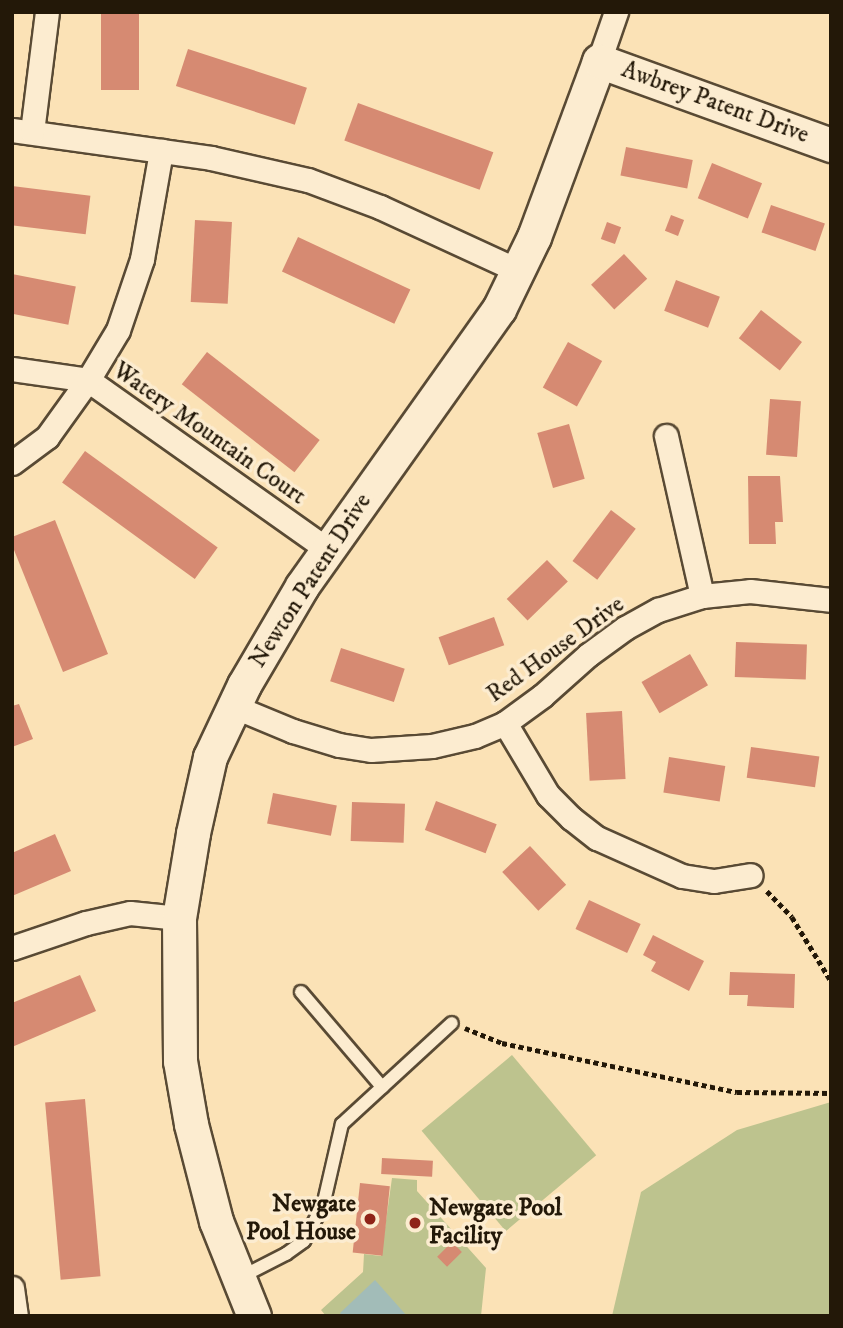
<!DOCTYPE html>
<html>
<head>
<meta charset="utf-8">
<style>
  body { margin:0 }
  #map { position:relative; width:843px; height:1328px; overflow:hidden; background:#fbe2b6; font-family:"IM FELL DW Pica",serif }
  div>[style] { position:absolute }
  .green>* { inset:0; background:#bdc38e; transform-origin:0 0 }
  .water>* { inset:0; background:#a2bcb8 }
  .building>* { inset:0; background:#d68a72; transform-origin:0 0 }
  .path>* { height:4.5px; margin-top:-2.25px; transform-origin:0; background:repeating-linear-gradient(90deg,#231808 0 5px,transparent 0 8.5px) }
  .roads { filter:drop-shadow(2px 0 #594a34) drop-shadow(-2px 0 #594a34) drop-shadow(0 2px #594a34) drop-shadow(0 -2px #594a34) }
  .lane>* { height:12px; margin:-6px; padding:0 6px; transform-origin:6px; border-radius:6px; background:#fcecd0 }
  .street>* { height:23px; margin:-11.5px; padding:0 11.5px; transform-origin:11.5px; border-radius:11.5px; background:#fcecd0 }
  .secondary>* { height:33px; margin:-16.5px; padding:0 16.5px; transform-origin:16.5px; border-radius:16.5px; background:#fcecd0 }
  .dots>* { width:19px; height:19px; translate:-50% -50%; box-sizing:border-box; border:4px solid #fcecd0; border-radius:50% }
  span { translate:-50% -50%; white-space:nowrap; text-align:center; line-height:1.15; -webkit-text-stroke:7px #fcecd0; paint-order:stroke }
  .street-label { font-size:24px; color:#231808 }
  .poi-label { font-size:24px; color:#231808; font-weight:700 }
  .right { translate:-100% -50%; text-align:right }
  .left { translate:0 -50%; text-align:left }
  .frame { position:absolute; inset:0; border:14px solid #231808; pointer-events:none }
</style>
</head>
<body>
<div id="map">
  <div class="green">
    <i style="left:512px;top:1055px;width:131px;height:118px;rotate:50deg"></i>
    <i style="clip-path:polygon(831px 1102px,831px 1316px,612px 1316px,641px 1192px,737px 1130px)"></i>
    <i style="clip-path:polygon(392px 1178px,417px 1180px,417px 1191px,486px 1268px,481px 1316px,326px 1316px,321px 1310px,363px 1272px,364px 1254px,381px 1256px)"></i>
  </div>
  <div class="water">
    <i style="clip-path:polygon(375px 1280px,407px 1316px,342px 1316px,340px 1313px)"></i>
  </div>
  <div class="building">
    <i style="left:101px;top:12px;width:38px;height:78px"></i>
    <i style="left:188px;top:49px;width:125px;height:39px;rotate:18deg"></i>
    <i style="left:358px;top:103px;width:144px;height:40px;rotate:20deg"></i>
    <i style="left:626px;top:147px;width:68px;height:29px;rotate:11deg"></i>
    <i style="left:712px;top:163px;width:54px;height:38px;rotate:22deg"></i>
    <i style="left:12px;top:186px;width:79px;height:39px;rotate:7deg"></i>
    <i style="left:771px;top:205px;width:57px;height:29px;rotate:19deg"></i>
    <i style="left:671px;top:215px;width:14px;height:17px;rotate:21deg"></i>
    <i style="left:195px;top:220px;width:37px;height:82px;rotate:3deg"></i>
    <i style="left:607px;top:222px;width:15px;height:18px;rotate:20deg"></i>
    <i style="left:298px;top:237px;width:124px;height:38px;rotate:25deg"></i>
    <i style="left:624px;top:254px;width:34px;height:45px;rotate:47deg"></i>
    <i style="left:12px;top:274px;width:65px;height:39px;rotate:11deg"></i>
    <i style="left:676px;top:280px;width:47px;height:33px;rotate:21deg"></i>
    <i style="left:761px;top:310px;width:52px;height:36px;rotate:38deg"></i>
    <i style="left:568px;top:342px;width:39px;height:52px;rotate:29deg"></i>
    <i style="left:207px;top:352px;width:143px;height:41px;rotate:38deg"></i>
    <i style="left:770px;top:399px;width:31px;height:56px;rotate:4deg"></i>
    <i style="left:569px;top:424px;width:57px;height:33px;rotate:74deg"></i>
    <i style="left:85px;top:451px;width:164px;height:39px;rotate:36deg"></i>
    <i style="clip-path:polygon(748px 476px,780px 476px,783px 522px,775px 522px,776px 544px,749px 544px)"></i>
    <i style="left:611px;top:510px;width:31px;height:64px;rotate:37deg"></i>
    <i style="clip-path:polygon(55px 520px,108px 654px,63px 672px,12px 545px,12px 537px)"></i>
    <i style="left:547px;top:560px;width:30px;height:56px;rotate:46deg"></i>
    <i style="left:494px;top:617px;width:30px;height:59px;rotate:70deg"></i>
    <i style="left:736px;top:642px;width:71px;height:35px;rotate:2deg"></i>
    <i style="left:341px;top:648px;width:67px;height:35px;rotate:18deg"></i>
    <i style="left:690px;top:654px;width:36px;height:56px;rotate:60deg"></i>
    <i style="clip-path:polygon(19px 704px,33px 739px,12px 747px,12px 706px)"></i>
    <i style="left:622px;top:711px;width:68px;height:36px;rotate:87deg"></i>
    <i style="left:751px;top:747px;width:69px;height:31px;rotate:8deg"></i>
    <i style="left:669px;top:757px;width:57px;height:36px;rotate:9deg"></i>
    <i style="left:273px;top:793px;width:65px;height:31px;rotate:11deg"></i>
    <i style="left:436px;top:801px;width:65px;height:31px;rotate:21deg"></i>
    <i style="left:352px;top:802px;width:53px;height:39px;rotate:2deg"></i>
    <i style="clip-path:polygon(55px 834px,71px 871px,12px 896px,12px 853px)"></i>
    <i style="left:530px;top:846px;width:53px;height:38px;rotate:47deg"></i>
    <i style="left:589px;top:900px;width:57px;height:32px;rotate:25deg"></i>
    <i style="clip-path:polygon(653px 935px,704px 961px,689px 991px,651px 971px,656px 962px,643px 955px)"></i>
    <i style="clip-path:polygon(730px 972px,795px 974px,794px 1008px,747px 1006px,748px 995px,729px 995px)"></i>
    <i style="clip-path:polygon(80px 975px,96px 1011px,12px 1047px,12px 1003px)"></i>
    <i style="left:85px;top:1099px;width:178px;height:40px;rotate:85deg"></i>
    <i style="left:382px;top:1158px;width:51px;height:16px;rotate:3deg"></i>
    <i style="left:360px;top:1183px;width:30px;height:70px;rotate:6deg"></i>
    <i style="left:452px;top:1242px;width:14px;height:21px;rotate:45deg"></i>
  </div>
  <div class="path">
    <i style="left:767px;top:891px;width:36px;rotate:46deg"></i>
    <i style="left:792px;top:917px;width:75px;rotate:58.6deg"></i>
    <i style="left:465px;top:1028px;width:40px;rotate:22deg"></i>
    <i style="left:502px;top:1043px;width:240px;rotate:11.8deg"></i>
    <i style="left:737px;top:1092px;width:94px;rotate:0.6deg"></i>
  </div>
  <div class="roads">
    <div class="lane">
      <i style="left:301px;top:992px;width:125px;rotate:49.5deg"></i>
      <i style="left:241px;top:1277px;width:51px;rotate:-27.1deg"></i>
      <i style="left:286px;top:1254px;width:22px;rotate:-36deg"></i>
      <i style="left:304px;top:1241px;width:40px;rotate:-62deg"></i>
      <i style="left:323px;top:1206px;width:84px;rotate:-77deg"></i>
      <i style="left:342px;top:1124px;width:149px;rotate:-42.6deg"></i>
    </div>
    <div class="street">
      <i style="left:599px;top:61px;width:52px;rotate:-70.9deg"></i>
      <i style="left:12px;top:130px;width:201px;rotate:8deg"></i>
      <i style="left:211px;top:158px;width:99px;rotate:12.8deg"></i>
      <i style="left:308px;top:180px;width:77px;rotate:20.6deg"></i>
      <i style="left:380px;top:207px;width:153px;rotate:24.7deg"></i>
      <i style="left:32px;top:132px;width:121px;rotate:-82.9deg"></i>
      <i style="left:12px;top:369px;width:77px;rotate:8.2deg"></i>
      <i style="left:88px;top:380px;width:294px;rotate:35.3deg"></i>
      <i style="left:666px;top:436px;width:164px;rotate:77.3deg"></i>
      <i style="left:12px;top:463px;width:44px;rotate:-36.6deg"></i>
      <i style="left:47px;top:437px;width:70px;rotate:-54.3deg"></i>
      <i style="left:88px;top:380px;width:58px;rotate:-59deg"></i>
      <i style="left:118px;top:330px;width:75px;rotate:-71.3deg"></i>
      <i style="left:142px;top:259px;width:110px;rotate:-80deg"></i>
      <i style="left:235px;top:707px;width:63px;rotate:22.5deg"></i>
      <i style="left:293px;top:731px;width:48px;rotate:16.9deg"></i>
      <i style="left:339px;top:745px;width:32px;rotate:9deg"></i>
      <i style="left:371px;top:750px;width:61px;rotate:-3.8deg"></i>
      <i style="left:432px;top:746px;width:44px;rotate:-13.1deg"></i>
      <i style="left:475px;top:736px;width:33px;rotate:-23deg"></i>
      <i style="left:505px;top:723px;width:46px;rotate:-36.1deg"></i>
      <i style="left:542px;top:696px;width:62px;rotate:-41.7deg"></i>
      <i style="left:588px;top:655px;width:46px;rotate:-36.1deg"></i>
      <i style="left:625px;top:628px;width:38px;rotate:-29deg"></i>
      <i style="left:658px;top:610px;width:46px;rotate:-17.7deg"></i>
      <i style="left:702px;top:596px;width:48px;rotate:-5.9deg"></i>
      <i style="left:750px;top:591px;width:81px;rotate:6.3deg"></i>
      <i style="left:505px;top:723px;width:84px;rotate:59.2deg"></i>
      <i style="left:548px;top:795px;width:33px;rotate:45deg"></i>
      <i style="left:571px;top:818px;width:33px;rotate:38deg"></i>
      <i style="left:597px;top:838px;width:93px;rotate:24.1deg"></i>
      <i style="left:682px;top:876px;width:32px;rotate:9deg"></i>
      <i style="left:714px;top:881px;width:37px;rotate:-9deg"></i>
      <i style="left:12px;top:948px;width:78px;rotate:-18.7deg"></i>
      <i style="left:86px;top:923px;width:45px;rotate:-12.8deg"></i>
      <i style="left:130px;top:913px;width:49px;rotate:5.8deg"></i>
      <i style="left:12px;top:1288px;width:28px;rotate:82deg"></i>
    </div>
    <div class="secondary">
      <i style="left:254px;top:1316px;width:102px;rotate:-111.8deg"></i>
      <i style="left:216px;top:1221px;width:100px;rotate:-104.5deg"></i>
      <i style="left:191px;top:1124px;width:64px;rotate:-99.9deg"></i>
      <i style="left:180px;top:1061px;width:143px;rotate:-90.4deg"></i>
      <i style="left:179px;top:918px;width:86px;rotate:-80.6deg"></i>
      <i style="left:193px;top:833px;width:78px;rotate:-77.4deg"></i>
      <i style="left:210px;top:757px;width:80px;rotate:-64.7deg"></i>
      <i style="left:244px;top:685px;width:115px;rotate:-59.6deg"></i>
      <i style="left:302px;top:586px;width:340px;rotate:-54.6deg"></i>
      <i style="left:499px;top:309px;width:80px;rotate:-64.1deg"></i>
      <i style="left:534px;top:237px;width:188px;rotate:-69.7deg"></i>
      <i style="left:599px;top:61px;width:247px;rotate:19.9deg"></i>
    </div>
  </div>
  <div class="dots">
    <i style="left:370px;top:1219px;background:#8f2418"></i>
    <i style="left:415px;top:1223px;background:#8f2418"></i>
  </div>
  <div class="street-label">
    <span style="left:715px;top:103px;rotate:20deg">Awbrey Patent Drive</span>
    <span style="left:209px;top:434px;rotate:35deg">Watery Mountain Court</span>
    <span style="left:311px;top:581px;rotate:-57deg">Newton Patent Drive</span>
    <span style="left:556px;top:650px;rotate:-36deg">Red House Drive</span>
  </div>
  <div class="poi-label">
    <span class="right" style="left:356px;top:1219px">Newgate<br>Pool House</span>
    <span class="left" style="left:429px;top:1223px">Newgate Pool<br>Facility</span>
  </div>
  <div class="frame"></div>
</div>
</body>
</html>
